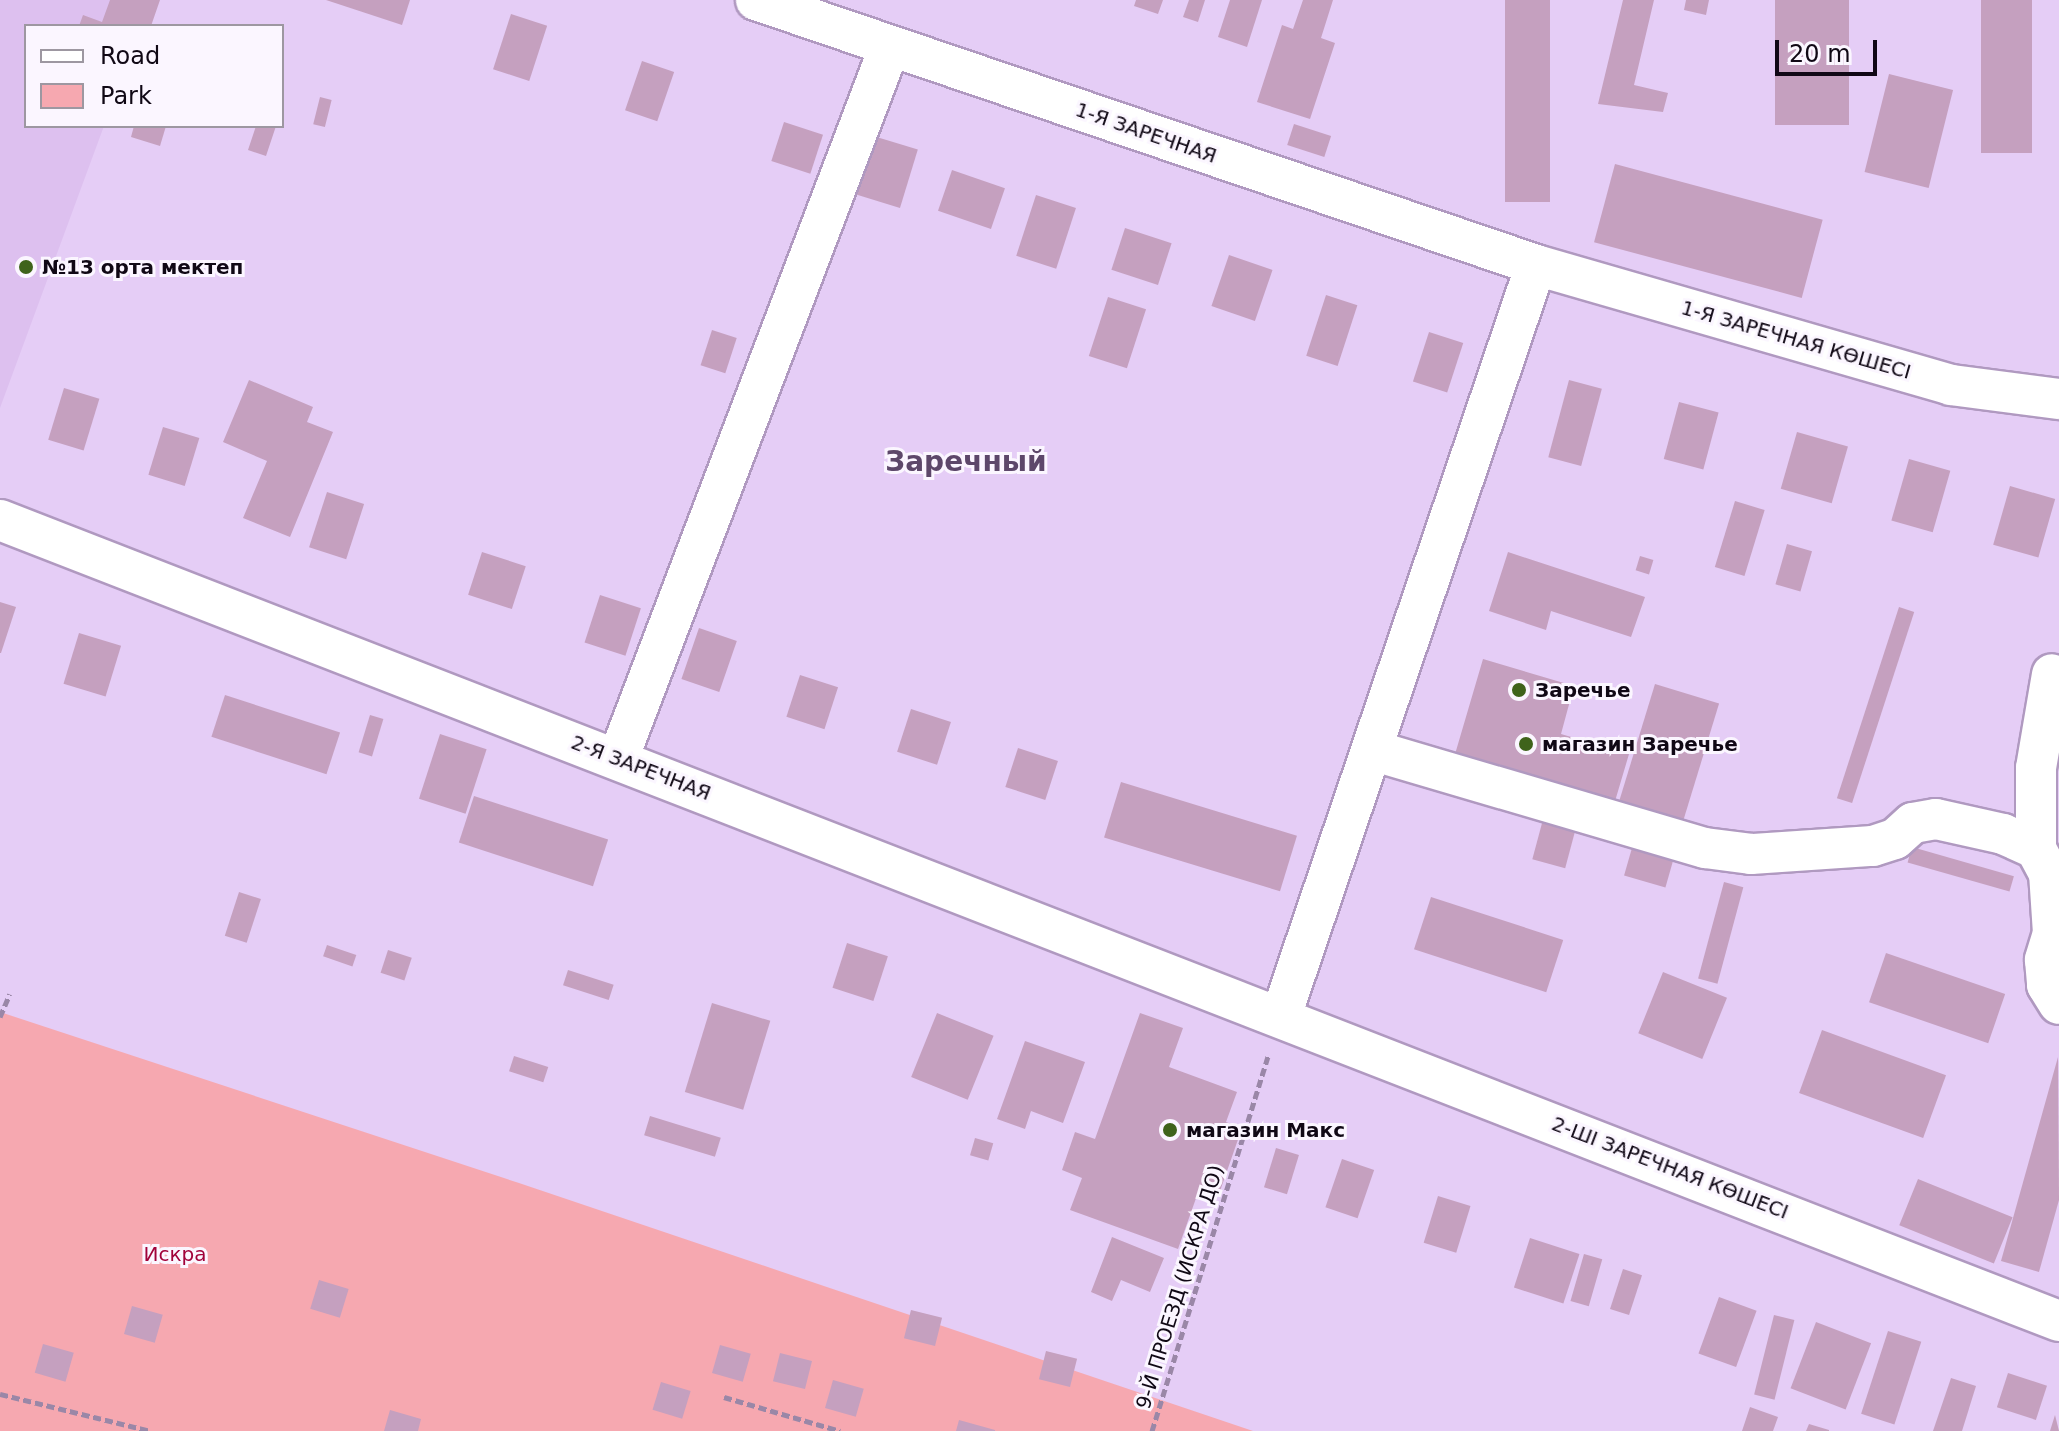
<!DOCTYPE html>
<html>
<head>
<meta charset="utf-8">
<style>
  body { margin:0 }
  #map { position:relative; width:2059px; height:1431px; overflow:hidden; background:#e5cdf6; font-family:"DejaVu Sans",sans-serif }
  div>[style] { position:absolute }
  .built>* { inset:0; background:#ddc0ef }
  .green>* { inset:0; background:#f6a8b0 }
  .building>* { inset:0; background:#c5a0bf; transform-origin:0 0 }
  .path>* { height:5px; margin-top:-2.5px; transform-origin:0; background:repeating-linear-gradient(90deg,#9a87a7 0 8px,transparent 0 12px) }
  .roads { filter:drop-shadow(2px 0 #b099c0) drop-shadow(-2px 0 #b099c0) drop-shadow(0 2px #b099c0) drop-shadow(0 -2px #b099c0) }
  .minor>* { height:40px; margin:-20px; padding:0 20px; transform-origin:20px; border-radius:20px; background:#fff }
  .dots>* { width:22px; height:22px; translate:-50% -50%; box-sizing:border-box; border:4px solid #fbf6ff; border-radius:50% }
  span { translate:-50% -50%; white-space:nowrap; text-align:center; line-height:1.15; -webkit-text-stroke:6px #fbf6ff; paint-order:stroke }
  .street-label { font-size:20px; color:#100815 }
  .poi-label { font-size:20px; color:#100815; font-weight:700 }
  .left { translate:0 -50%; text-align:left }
  .park-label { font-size:20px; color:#a1023a }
  .district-label { font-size:28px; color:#5d476a; font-weight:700 }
  .legend { position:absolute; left:24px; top:24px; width:260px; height:104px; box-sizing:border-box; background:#fbf6ff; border:2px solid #9d97a1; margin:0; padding:10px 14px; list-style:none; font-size:24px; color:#100815 }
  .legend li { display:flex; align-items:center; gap:16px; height:40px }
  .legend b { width:40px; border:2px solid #9d97a1 }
  .scale { position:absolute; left:1775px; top:40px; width:102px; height:36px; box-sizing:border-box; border:4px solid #100815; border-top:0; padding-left:10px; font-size:24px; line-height:28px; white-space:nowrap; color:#100815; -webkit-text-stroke:6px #fbf6ff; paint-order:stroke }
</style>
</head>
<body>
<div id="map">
  <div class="built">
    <i style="clip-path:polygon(0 0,150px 0,141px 26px,26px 26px,26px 126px,104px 126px,0 408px)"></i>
  </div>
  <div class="green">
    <i style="clip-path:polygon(0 1012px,519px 1183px,1253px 1431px,0 1431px)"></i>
  </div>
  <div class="building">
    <i style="clip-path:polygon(110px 0,160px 0,151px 26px,79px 26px,83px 15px,102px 22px)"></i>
    <i style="clip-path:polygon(326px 0,410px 0,402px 25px)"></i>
    <i style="clip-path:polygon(1136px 0,1163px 0,1158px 14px,1134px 6px)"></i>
    <i style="clip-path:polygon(1189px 0,1205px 0,1198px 22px,1183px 17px)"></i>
    <i style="clip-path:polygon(1230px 0,1262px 0,1247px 47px,1218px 37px)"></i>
    <i style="clip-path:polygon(1303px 0,1333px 0,1321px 38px,1335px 43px,1310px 119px,1257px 102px,1282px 25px,1293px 29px)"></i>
    <i style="left:1505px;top:0;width:45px;height:202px"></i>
    <i style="clip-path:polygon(1623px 0,1654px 0,1634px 85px,1668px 93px,1663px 112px,1598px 104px)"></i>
    <i style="clip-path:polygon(1686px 0,1709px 0,1706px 15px,1684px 10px)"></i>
    <i style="left:1775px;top:0;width:74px;height:125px"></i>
    <i style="left:1981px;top:0;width:51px;height:153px"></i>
    <i style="left:511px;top:14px;width:38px;height:58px;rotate:18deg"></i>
    <i style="left:642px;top:61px;width:34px;height:52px;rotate:19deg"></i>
    <i style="left:1889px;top:74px;width:66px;height:101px;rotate:14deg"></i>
    <i style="left:320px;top:97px;width:12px;height:28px;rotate:14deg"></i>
    <i style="left:784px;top:122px;width:41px;height:41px;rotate:18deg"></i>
    <i style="left:1294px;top:124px;width:39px;height:22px;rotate:18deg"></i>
    <i style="clip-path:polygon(134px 126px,166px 126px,160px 146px,131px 137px)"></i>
    <i style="clip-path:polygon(256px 126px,276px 126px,266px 156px,248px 150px)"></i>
    <i style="left:870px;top:135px;width:50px;height:61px;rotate:17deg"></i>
    <i style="left:1615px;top:164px;width:215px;height:81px;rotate:15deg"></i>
    <i style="left:952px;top:170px;width:56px;height:43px;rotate:19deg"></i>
    <i style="left:1036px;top:195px;width:42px;height:64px;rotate:18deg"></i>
    <i style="left:1125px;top:228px;width:49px;height:44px;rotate:18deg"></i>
    <i style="left:1229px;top:255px;width:46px;height:54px;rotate:19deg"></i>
    <i style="left:1326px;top:295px;width:33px;height:64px;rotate:18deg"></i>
    <i style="left:1108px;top:297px;width:40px;height:62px;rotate:18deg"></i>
    <i style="left:712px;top:330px;width:26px;height:37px;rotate:18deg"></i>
    <i style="left:1429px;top:332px;width:36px;height:52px;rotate:18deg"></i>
    <i style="clip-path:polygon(249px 380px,313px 407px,307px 422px,333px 432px,290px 537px,243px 518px,267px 461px,223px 442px)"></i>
    <i style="left:1569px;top:380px;width:34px;height:80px;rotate:15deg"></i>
    <i style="left:64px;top:388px;width:37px;height:54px;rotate:17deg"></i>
    <i style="left:1679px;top:402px;width:41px;height:59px;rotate:15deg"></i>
    <i style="left:163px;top:427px;width:38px;height:50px;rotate:17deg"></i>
    <i style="left:1797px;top:432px;width:53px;height:59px;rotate:16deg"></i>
    <i style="left:1909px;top:459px;width:43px;height:64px;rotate:16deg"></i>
    <i style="left:2010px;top:486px;width:47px;height:61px;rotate:16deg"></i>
    <i style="left:327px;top:492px;width:39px;height:58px;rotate:18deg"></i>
    <i style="left:1735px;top:501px;width:31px;height:69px;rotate:17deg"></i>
    <i style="left:1787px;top:544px;width:26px;height:42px;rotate:16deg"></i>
    <i style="left:482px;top:552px;width:46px;height:45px;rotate:18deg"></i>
    <i style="clip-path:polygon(1508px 552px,1645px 597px,1631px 637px,1551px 611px,1546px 630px,1489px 611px)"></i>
    <i style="left:1640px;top:556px;width:14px;height:15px;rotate:17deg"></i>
    <i style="left:600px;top:595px;width:43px;height:50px;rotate:18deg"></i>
    <i style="clip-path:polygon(0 602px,16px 607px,1px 653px,0 653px)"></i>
    <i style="left:1899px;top:607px;width:16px;height:201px;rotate:18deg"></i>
    <i style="left:699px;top:628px;width:40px;height:54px;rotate:19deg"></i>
    <i style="left:79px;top:633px;width:44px;height:53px;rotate:17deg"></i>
    <i style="clip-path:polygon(1483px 659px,1574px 686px,1561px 734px,1629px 754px,1613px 808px,1453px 761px)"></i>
    <i style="left:800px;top:675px;width:40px;height:44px;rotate:18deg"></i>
    <i style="left:1655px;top:684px;width:67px;height:131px;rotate:17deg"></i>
    <i style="left:225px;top:695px;width:121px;height:44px;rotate:18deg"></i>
    <i style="left:911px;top:709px;width:42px;height:45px;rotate:18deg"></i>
    <i style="left:370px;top:715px;width:14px;height:39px;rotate:17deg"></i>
    <i style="left:440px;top:734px;width:49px;height:68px;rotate:18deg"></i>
    <i style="left:1018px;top:748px;width:42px;height:41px;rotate:18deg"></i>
    <i style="left:1121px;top:782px;width:184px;height:58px;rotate:17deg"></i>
    <i style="left:474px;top:796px;width:141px;height:49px;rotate:18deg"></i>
    <i style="left:1545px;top:812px;width:34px;height:49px;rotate:15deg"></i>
    <i style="left:1634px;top:841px;width:43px;height:36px;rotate:16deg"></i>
    <i style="left:1912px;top:847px;width:106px;height:16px;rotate:16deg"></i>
    <i style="left:1724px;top:882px;width:20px;height:100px;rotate:15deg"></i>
    <i style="left:239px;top:892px;width:23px;height:46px;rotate:18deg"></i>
    <i style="left:1431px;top:897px;width:139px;height:55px;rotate:18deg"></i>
    <i style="left:847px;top:943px;width:43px;height:47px;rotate:18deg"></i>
    <i style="left:327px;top:945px;width:31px;height:12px;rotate:19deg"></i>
    <i style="left:388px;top:950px;width:25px;height:24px;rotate:18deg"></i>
    <i style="left:1886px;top:953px;width:126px;height:52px;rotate:19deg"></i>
    <i style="left:568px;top:970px;width:48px;height:16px;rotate:18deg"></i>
    <i style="left:1663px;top:972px;width:69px;height:66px;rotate:22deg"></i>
    <i style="left:712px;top:1003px;width:61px;height:93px;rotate:17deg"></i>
    <i style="left:937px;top:1013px;width:61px;height:69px;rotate:22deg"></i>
    <i style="clip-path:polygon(1140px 1013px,1183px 1028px,1169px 1067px,1237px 1092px,1226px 1122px,1242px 1128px,1219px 1194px,1200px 1187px,1178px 1249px,1070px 1210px,1082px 1178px,1062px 1170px,1075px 1132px,1095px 1139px)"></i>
    <i style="left:1822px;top:1030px;width:132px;height:67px;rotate:20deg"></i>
    <i style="clip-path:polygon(1025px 1041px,1085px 1062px,1063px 1123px,1031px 1111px,1025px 1129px,997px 1119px)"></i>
    <i style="left:514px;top:1056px;width:36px;height:16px;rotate:18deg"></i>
    <i style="clip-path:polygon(2058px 1057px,2059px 1200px,2039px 1272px,2001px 1261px)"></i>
    <i style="left:650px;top:1116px;width:74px;height:20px;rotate:17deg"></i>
    <i style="left:975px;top:1138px;width:19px;height:18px;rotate:16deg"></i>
    <i style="left:1276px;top:1148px;width:24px;height:41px;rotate:17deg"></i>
    <i style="left:1342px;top:1159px;width:34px;height:51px;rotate:19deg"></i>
    <i style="left:1918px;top:1179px;width:102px;height:50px;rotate:22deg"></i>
    <i style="left:1438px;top:1196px;width:34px;height:49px;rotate:17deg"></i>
    <i style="clip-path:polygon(1112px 1237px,1164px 1258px,1150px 1292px,1121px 1280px,1112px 1301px,1091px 1292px)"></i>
    <i style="left:1530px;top:1238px;width:52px;height:52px;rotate:18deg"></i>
    <i style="left:1584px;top:1254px;width:19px;height:49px;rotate:16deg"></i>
    <i style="left:1623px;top:1269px;width:20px;height:42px;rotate:18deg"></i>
    <i style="left:319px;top:1280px;width:31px;height:30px;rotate:17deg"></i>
    <i style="left:1719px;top:1297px;width:40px;height:60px;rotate:20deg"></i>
    <i style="left:132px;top:1306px;width:32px;height:29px;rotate:16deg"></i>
    <i style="left:911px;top:1310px;width:32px;height:29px;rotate:14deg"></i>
    <i style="left:1774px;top:1315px;width:21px;height:82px;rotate:14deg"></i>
    <i style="left:1816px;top:1322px;width:59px;height:71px;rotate:21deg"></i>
    <i style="left:1888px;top:1331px;width:35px;height:87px;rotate:18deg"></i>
    <i style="left:43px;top:1344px;width:32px;height:30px;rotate:16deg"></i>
    <i style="left:720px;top:1345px;width:32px;height:29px;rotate:16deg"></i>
    <i style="left:1046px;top:1351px;width:32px;height:29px;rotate:14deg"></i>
    <i style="left:780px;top:1353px;width:33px;height:29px;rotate:14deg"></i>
    <i style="left:2008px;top:1373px;width:41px;height:36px;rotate:18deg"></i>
    <i style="clip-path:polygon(1951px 1378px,1976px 1386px,1962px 1431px,1933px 1431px)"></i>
    <i style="left:833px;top:1380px;width:32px;height:29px;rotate:16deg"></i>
    <i style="left:661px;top:1382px;width:31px;height:29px;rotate:17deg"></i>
    <i style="clip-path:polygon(1750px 1407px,1778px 1417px,1773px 1431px,1742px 1431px)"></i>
    <i style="clip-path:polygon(390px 1410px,421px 1419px,418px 1431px,384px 1431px)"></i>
    <i style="clip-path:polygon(2055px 1415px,2059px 1431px,2050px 1431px)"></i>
    <i style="clip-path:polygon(959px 1420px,995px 1430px,995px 1431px,956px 1431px)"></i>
    <i style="clip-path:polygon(1809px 1424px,1829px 1430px,1829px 1431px,1806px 1431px)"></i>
  </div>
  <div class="path">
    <i style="left:0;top:1017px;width:25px;rotate:-67deg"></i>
    <i style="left:0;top:1394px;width:155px;rotate:13.8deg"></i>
    <i style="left:724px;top:1397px;width:121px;rotate:16.3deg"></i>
    <i style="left:1152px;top:1431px;width:395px;rotate:-72.8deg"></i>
  </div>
  <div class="roads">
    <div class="minor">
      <i style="left:756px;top:0;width:824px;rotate:18.76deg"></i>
      <i style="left:1536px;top:265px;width:432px;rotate:16.1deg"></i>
      <i style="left:1951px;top:385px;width:109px;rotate:7.4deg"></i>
      <i style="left:0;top:520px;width:2209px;rotate:21.26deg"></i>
      <i style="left:1375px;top:751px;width:344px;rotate:16.4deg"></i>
      <i style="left:1705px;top:848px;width:46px;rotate:7.4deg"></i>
      <i style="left:1751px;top:854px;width:122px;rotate:-3.8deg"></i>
      <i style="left:1873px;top:846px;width:23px;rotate:-18deg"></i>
      <i style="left:1895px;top:839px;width:24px;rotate:-42deg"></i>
      <i style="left:1913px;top:823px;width:23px;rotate:-10deg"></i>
      <i style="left:1936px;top:819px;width:69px;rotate:12.6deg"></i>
      <i style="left:2003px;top:834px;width:36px;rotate:24deg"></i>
      <i style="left:2036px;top:849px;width:27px;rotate:62deg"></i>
      <i style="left:2049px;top:873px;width:60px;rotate:86.2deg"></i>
      <i style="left:2053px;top:933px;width:28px;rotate:107deg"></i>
      <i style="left:2045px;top:960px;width:25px;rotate:85deg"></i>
      <i style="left:2047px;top:985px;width:22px;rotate:58deg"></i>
      <i style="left:618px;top:759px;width:763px;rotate:-69.12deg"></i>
      <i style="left:2036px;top:849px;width:81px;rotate:-90deg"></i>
      <i style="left:2036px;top:768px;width:95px;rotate:-80.3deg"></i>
      <i style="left:1281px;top:1016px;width:793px;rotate:-71.25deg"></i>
    </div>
  </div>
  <div class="dots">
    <i style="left:26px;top:267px;background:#3f631b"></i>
    <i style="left:1519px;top:690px;background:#3f631b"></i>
    <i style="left:1526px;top:744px;background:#3f631b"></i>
    <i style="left:1170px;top:1130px;background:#3f631b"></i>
  </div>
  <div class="street-label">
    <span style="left:1146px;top:133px;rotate:19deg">1-Я ЗАРЕЧНАЯ</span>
    <span style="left:1796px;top:340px;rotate:16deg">1-Я ЗАРЕЧНАЯ КӨШЕСІ</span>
    <span style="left:641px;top:768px;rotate:21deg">2-Я ЗАРЕЧНАЯ</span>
    <span style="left:1670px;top:1168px;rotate:21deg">2-ШІ ЗАРЕЧНАЯ КӨШЕСІ</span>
    <span style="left:1180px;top:1287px;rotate:-73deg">9-Й ПРОЕЗД (ИСКРА ДО)</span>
  </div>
  <div class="poi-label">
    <span class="left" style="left:42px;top:267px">№13 орта мектеп</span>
    <span class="left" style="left:1535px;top:690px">Заречье</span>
    <span class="left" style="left:1542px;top:744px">магазин Заречье</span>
    <span class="left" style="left:1186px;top:1130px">магазин Макс</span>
  </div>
  <div class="park-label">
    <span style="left:175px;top:1254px">Искра</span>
  </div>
  <div class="district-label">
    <span style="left:966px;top:462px">Заречный</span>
  </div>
  <ul class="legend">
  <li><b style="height:10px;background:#fff"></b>Road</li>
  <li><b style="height:22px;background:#f6a8b0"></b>Park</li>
  </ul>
  <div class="scale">20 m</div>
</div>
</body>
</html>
